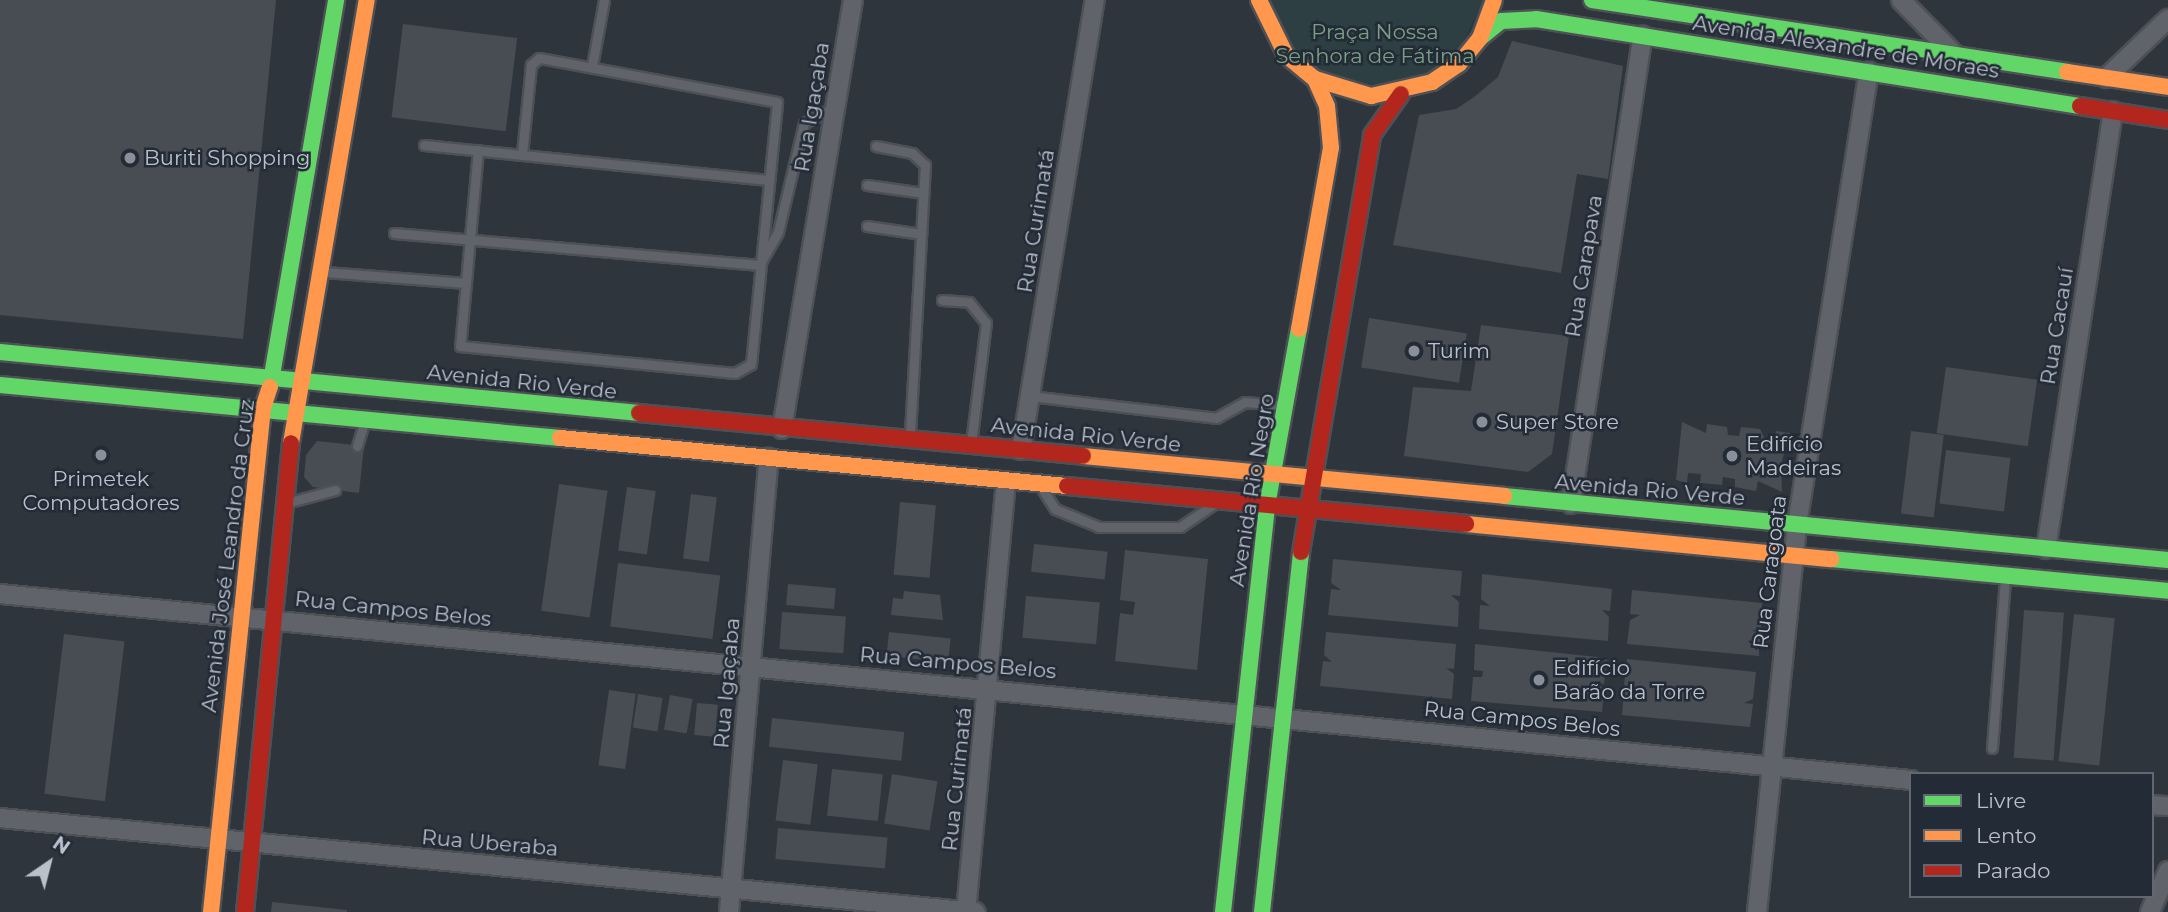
<!DOCTYPE html>
<html>
<head>
<meta charset="utf-8">
<style>
  body { margin:0 }
  #map { position:relative; width:2168px; height:912px; overflow:hidden; background:#2f353c; font-family:Montserrat,sans-serif }
  div>[style] { position:absolute }
  .green>* { inset:0; background:#2d3f42 }
  .building>* { inset:0; background:#484d53; transform-origin:0 0 }
  .roads { filter:drop-shadow(2px 0 #4d5156) drop-shadow(-2px 0 #4d5156) drop-shadow(0 2px #4d5156) drop-shadow(0 -2px #4d5156) }
  .lane>* { height:9px; margin:-4.5px; padding:0 4.5px; transform-origin:4.5px; border-radius:4.5px; background:#60636a }
  .street>* { height:18px; margin:-9px; padding:0 9px; transform-origin:9px; border-radius:9px; background:#60636a }
  .fast>* { height:16px; margin:-8px; padding:0 8px; transform-origin:8px; border-radius:8px; background:#63d668 }
  .slow>* { height:16px; margin:-8px; padding:0 8px; transform-origin:8px; border-radius:8px; background:#ff974d }
  .jam>* { height:16px; margin:-8px; padding:0 8px; transform-origin:8px; border-radius:8px; background:#b3261e }
  .dots>* { width:19px; height:19px; translate:-50% -50%; box-sizing:border-box; border:4px solid #232b37; border-radius:50% }
  span { translate:-50% -50%; white-space:nowrap; text-align:center; line-height:1.15; -webkit-text-stroke:5px #232b37; paint-order:stroke }
  .park-label { font-size:21px; color:#7c9e84 }
  .street-label { font-size:21px; color:#bbc1cb }
  .poi-label { font-size:21px; color:#bbc1cb }
  .left { translate:0 -50%; text-align:left }
  .legend { position:absolute; left:1909px; top:772px; width:245px; height:126px; box-sizing:border-box; background:#232b37; border:2px solid #606772; margin:0; padding:9px 12px; list-style:none; font-size:21px; color:#bbc1cb }
  .legend li { display:flex; align-items:center; gap:14px; height:35px }
  .legend b { width:35px; border:2px solid #606772 }
  .north { position:absolute; left:14px; top:828px; width:70px; height:70px; -webkit-text-stroke:5px #232b37; paint-order:stroke; rotate:35deg; font-size:19px; font-weight:700; line-height:28px; text-align:center; color:#bbc1cb }
  .north::after { content:''; display:block; margin:auto; width:24px; height:32px; background:#bbc1cb; clip-path:polygon(50% 0,100% 100%,50% 72%,0 100%) }
</style>
</head>
<body>
<div id="map">
  <div class="green">
    <i style="clip-path:polygon(1267px 0,1484px 0,1458px 52px,1428px 76px,1391px 88px,1317px 72px,1288px 46px)"></i>
  </div>
  <div class="building">
    <i style="clip-path:polygon(0 0,276px 0,243px 339px,0 315px)"></i>
    <i style="left:403px;top:24px;width:115px;height:94px;rotate:7deg"></i>
    <i style="clip-path:polygon(1512px 41px,1623px 66px,1608px 179px,1577px 174px,1561px 273px,1393px 245px,1419px 115px,1456px 109px,1474px 97px,1498px 77px)"></i>
    <i style="left:1369px;top:318px;width:99px;height:50px;rotate:9deg"></i>
    <i style="clip-path:polygon(1481px 325px,1569px 336px,1552px 454px,1528px 472px,1404px 456px,1413px 387px,1471px 391px)"></i>
    <i style="left:1946px;top:367px;width:92px;height:67px;rotate:8deg"></i>
    <i style="clip-path:polygon(1682px 422px,1706px 433px,1707px 424px,1727px 427px,1728px 435px,1739px 436px,1741px 427px,1760px 429px,1765px 439px,1775px 440px,1776px 431px,1790px 433px,1781px 464px,1782px 492px,1758px 481px,1756px 491px,1735px 487px,1735px 479px,1723px 477px,1722px 485px,1700px 483px,1701px 474px,1688px 473px,1687px 483px,1676px 480px)"></i>
    <i style="left:1911px;top:431px;width:33px;height:83px;rotate:7deg"></i>
    <i style="clip-path:polygon(317px 441px,364px 446px,359px 493px,313px 487px,304px 477px,306px 455px)"></i>
    <i style="left:1946px;top:450px;width:65px;height:54px;rotate:7deg"></i>
    <i style="left:559px;top:484px;width:49px;height:128px;rotate:8deg"></i>
    <i style="left:627px;top:487px;width:29px;height:64px;rotate:8deg"></i>
    <i style="left:691px;top:494px;width:26px;height:65px;rotate:7deg"></i>
    <i style="left:900px;top:502px;width:36px;height:73px;rotate:5deg"></i>
    <i style="left:1034px;top:544px;width:74px;height:28px;rotate:6deg"></i>
    <i style="clip-path:polygon(1125px 550px,1208px 559px,1197px 670px,1115px 661px,1120px 613px,1133px 615px,1135px 602px,1120px 600px)"></i>
    <i style="clip-path:polygon(1333px 559px,1462px 571px,1460px 596px,1451px 595px,1459px 602px,1458px 627px,1328px 615px,1331px 589px,1341px 590px,1331px 583px)"></i>
    <i style="left:618px;top:563px;width:103px;height:64px;rotate:7deg"></i>
    <i style="clip-path:polygon(1482px 574px,1612px 589px,1610px 611px,1602px 610px,1609px 617px,1608px 641px,1479px 629px,1480px 605px,1490px 606px,1481px 599px)"></i>
    <i style="left:788px;top:584px;width:48px;height:21px;rotate:5deg"></i>
    <i style="clip-path:polygon(1632px 590px,1762px 603px,1761px 628px,1752px 631px,1760px 632px,1759px 656px,1627px 644px,1630px 620px,1640px 615px,1630px 614px)"></i>
    <i style="clip-path:polygon(904px 591px,940px 595px,943px 620px,891px 615px,893px 598px,903px 599px)"></i>
    <i style="left:1026px;top:596px;width:74px;height:42px;rotate:5deg"></i>
    <i style="left:2024px;top:610px;width:40px;height:148px;rotate:4deg"></i>
    <i style="left:782px;top:612px;width:64px;height:37px;rotate:4deg"></i>
    <i style="left:2074px;top:614px;width:41px;height:148px;rotate:6deg"></i>
    <i style="left:889px;top:632px;width:62px;height:24px;rotate:6deg"></i>
    <i style="clip-path:polygon(1326px 632px,1456px 644px,1454px 669px,1446px 668px,1454px 674px,1452px 699px,1320px 686px,1323px 661px,1332px 662px,1324px 655px)"></i>
    <i style="left:64px;top:634px;width:61px;height:161px;rotate:7deg"></i>
    <i style="clip-path:polygon(1475px 644px,1607px 658px,1604px 684px,1597px 683px,1604px 690px,1602px 712px,1471px 701px,1473px 677px,1482px 677px,1483px 671px,1474px 670px)"></i>
    <i style="clip-path:polygon(1627px 659px,1756px 672px,1753px 699px,1744px 703px,1753px 704px,1750px 727px,1622px 715px,1624px 691px,1633px 691px,1624px 685px)"></i>
    <i style="left:609px;top:690px;width:27px;height:76px;rotate:8deg"></i>
    <i style="left:638px;top:694px;width:25px;height:34px;rotate:9deg"></i>
    <i style="left:670px;top:695px;width:23px;height:35px;rotate:10deg"></i>
    <i style="left:697px;top:703px;width:21px;height:32px;rotate:5deg"></i>
    <i style="left:772px;top:718px;width:133px;height:29px;rotate:6deg"></i>
    <i style="left:783px;top:760px;width:35px;height:61px;rotate:7deg"></i>
    <i style="left:832px;top:769px;width:51px;height:47px;rotate:6deg"></i>
    <i style="left:892px;top:774px;width:46px;height:50px;rotate:9deg"></i>
    <i style="left:778px;top:828px;width:110px;height:31px;rotate:5deg"></i>
    <i style="clip-path:polygon(272px 902px,347px 910px,347px 912px,271px 912px)"></i>
  </div>
  <div class="roads">
    <div class="lane">
      <i style="left:592px;top:66px;width:67px;rotate:-79.7deg"></i>
      <i style="left:424px;top:145px;width:346px;rotate:5.8deg"></i>
      <i style="left:876px;top:146px;width:37px;rotate:11deg"></i>
      <i style="left:912px;top:153px;width:18px;rotate:43deg"></i>
      <i style="left:925px;top:165px;width:270px;rotate:93.2deg"></i>
      <i style="left:478px;top:150px;width:197px;rotate:95.2deg"></i>
      <i style="left:460px;top:346px;width:276px;rotate:5.6deg"></i>
      <i style="left:735px;top:373px;width:18px;rotate:-29deg"></i>
      <i style="left:751px;top:364px;width:263px;rotate:-84.3deg"></i>
      <i style="left:777px;top:102px;width:242px;rotate:-169.5deg"></i>
      <i style="left:539px;top:58px;width:11px;rotate:139deg"></i>
      <i style="left:531px;top:65px;width:89px;rotate:95.8deg"></i>
      <i style="left:867px;top:185px;width:57px;rotate:8.1deg"></i>
      <i style="left:867px;top:226px;width:55px;rotate:8.4deg"></i>
      <i style="left:394px;top:233px;width:367px;rotate:5deg"></i>
      <i style="left:762px;top:260px;width:32px;rotate:-60deg"></i>
      <i style="left:778px;top:232px;width:112px;rotate:-76.6deg"></i>
      <i style="left:804px;top:123px;width:35px;rotate:-27deg"></i>
      <i style="left:325px;top:272px;width:141px;rotate:4.5deg"></i>
      <i style="left:942px;top:300px;width:27px;rotate:4deg"></i>
      <i style="left:969px;top:302px;width:27px;rotate:51deg"></i>
      <i style="left:986px;top:323px;width:121px;rotate:97.1deg"></i>
      <i style="left:1030px;top:396px;width:187px;rotate:6.7deg"></i>
      <i style="left:1216px;top:418px;width:33px;rotate:-29deg"></i>
      <i style="left:1245px;top:402px;width:36px;rotate:5deg"></i>
      <i style="left:357px;top:446px;width:24px;rotate:-73deg"></i>
      <i style="left:1043px;top:490px;width:22px;rotate:58deg"></i>
      <i style="left:1055px;top:509px;width:48px;rotate:22.2deg"></i>
      <i style="left:1099px;top:527px;width:81px"></i>
      <i style="left:1180px;top:527px;width:40px;rotate:-34deg"></i>
      <i style="left:286px;top:503px;width:51px;rotate:-14.9deg"></i>
      <i style="left:1992px;top:748px;width:169px;rotate:-85.6deg"></i>
    </div>
    <div class="street">
      <i style="left:1901px;top:0;width:77px;rotate:45.5deg"></i>
      <i style="left:2106px;top:78px;width:86px;rotate:-43.6deg"></i>
      <i style="left:782px;top:429px;width:435px;rotate:-80.6deg"></i>
      <i style="left:1021px;top:450px;width:456px;rotate:-80.7deg"></i>
      <i style="left:1571px;top:504px;width:474px;rotate:-81.3deg"></i>
      <i style="left:2046px;top:549px;width:443px;rotate:-81.3deg"></i>
      <i style="left:0;top:594px;width:1920px;rotate:5.56deg"></i>
      <i style="left:2152px;top:805px;width:16px;rotate:4deg"></i>
      <i style="left:0;top:818px;width:980px;rotate:5.51deg"></i>
      <i style="left:729px;top:912px;width:456px;rotate:-85deg"></i>
      <i style="left:966px;top:912px;width:432px;rotate:-84.7deg"></i>
      <i style="left:1757px;top:912px;width:389px;rotate:-84.1deg"></i>
      <i style="left:1797px;top:525px;width:459px;rotate:-81deg"></i>
      <i style="left:2150px;top:912px;width:45px;rotate:-66.3deg"></i>
    </div>
    <div class="fast">
      <i style="left:1592px;top:0;width:480px;rotate:8.6deg"></i>
      <i style="left:1480px;top:38px;width:27px;rotate:-39deg"></i>
      <i style="left:1501px;top:21px;width:35px;rotate:-3deg"></i>
      <i style="left:1536px;top:19px;width:551px;rotate:9.09deg"></i>
      <i style="left:0;top:352px;width:642px;rotate:5.45deg"></i>
      <i style="left:0;top:385px;width:563px;rotate:5.41deg"></i>
      <i style="left:270px;top:387px;width:393px;rotate:-80.3deg"></i>
      <i style="left:1504px;top:496px;width:667px;rotate:5.51deg"></i>
      <i style="left:1831px;top:559px;width:339px;rotate:5.4deg"></i>
      <i style="left:1223px;top:912px;width:408px;rotate:-83.8deg"></i>
      <i style="left:1267px;top:506px;width:180px;rotate:-79.8deg"></i>
      <i style="left:1262px;top:912px;width:362px;rotate:-83.8deg"></i>
    </div>
    <div class="slow">
      <i style="left:1259px;top:0;width:61px;rotate:63.9deg"></i>
      <i style="left:1286px;top:55px;width:38px;rotate:40deg"></i>
      <i style="left:1315px;top:79px;width:59px;rotate:16.9deg"></i>
      <i style="left:1371px;top:96px;width:63px;rotate:-12.9deg"></i>
      <i style="left:1432px;top:82px;width:32px;rotate:-34deg"></i>
      <i style="left:1459px;top:64px;width:33px;rotate:-51deg"></i>
      <i style="left:1480px;top:38px;width:40px;rotate:-69.8deg"></i>
      <i style="left:2067px;top:72px;width:102px;rotate:8.4deg"></i>
      <i style="left:1299px;top:329px;width:184px;rotate:-80deg"></i>
      <i style="left:1331px;top:148px;width:42px;rotate:-95.4deg"></i>
      <i style="left:1327px;top:106px;width:30px;rotate:-114deg"></i>
      <i style="left:560px;top:438px;width:509px;rotate:5.41deg"></i>
      <i style="left:291px;top:443px;width:449px;rotate:-80.3deg"></i>
      <i style="left:1083px;top:456px;width:423px;rotate:5.4deg"></i>
      <i style="left:1466px;top:524px;width:367px;rotate:5.5deg"></i>
      <i style="left:211px;top:912px;width:507px;rotate:-84.11deg"></i>
      <i style="left:263px;top:408px;width:22px;rotate:-72deg"></i>
    </div>
    <div class="jam">
      <i style="left:2080px;top:106px;width:89px;rotate:9deg"></i>
      <i style="left:639px;top:413px;width:446px;rotate:5.5deg"></i>
      <i style="left:1067px;top:486px;width:401px;rotate:5.4deg"></i>
      <i style="left:1301px;top:552px;width:423px;rotate:-80.3deg"></i>
      <i style="left:1372px;top:135px;width:50px;rotate:-54.7deg"></i>
      <i style="left:245px;top:912px;width:471px;rotate:-84.4deg"></i>
    </div>
  </div>
  <div class="dots">
    <i style="left:130px;top:158px;background:#8a9099"></i>
    <i style="left:1414px;top:351px;background:#8a9099"></i>
    <i style="left:1482px;top:422px;background:#8a9099"></i>
    <i style="left:101px;top:455px;background:#8a9099"></i>
    <i style="left:1732px;top:456px;background:#8a9099"></i>
    <i style="left:1539px;top:680px;background:#8a9099"></i>
  </div>
  <div class="park-label">
    <span style="left:1375px;top:44px">Praça Nossa<br>Senhora de Fátima</span>
  </div>
  <div class="street-label">
    <span style="left:1846px;top:47px;rotate:9deg">Avenida Alexandre de Moraes</span>
    <span style="left:812px;top:107px;rotate:-81deg">Rua Igaçaba</span>
    <span style="left:1036px;top:221px;rotate:-81deg">Rua Curimatá</span>
    <span style="left:1584px;top:266px;rotate:-81deg">Rua Carapava</span>
    <span style="left:2057px;top:326px;rotate:-81deg">Rua Cacauí</span>
    <span style="left:522px;top:382px;rotate:6deg">Avenida Rio Verde</span>
    <span style="left:1086px;top:435px;rotate:6deg">Avenida Rio Verde</span>
    <span style="left:1252px;top:490px;rotate:-81deg">Avenida Rio Negro</span>
    <span style="left:1650px;top:490px;rotate:5deg">Avenida Rio Verde</span>
    <span style="left:228px;top:556px;rotate:-83deg">Avenida José Leandro da Cruz</span>
    <span style="left:1770px;top:572px;rotate:-83deg">Rua Caragoata</span>
    <span style="left:393px;top:609px;rotate:6deg">Rua Campos Belos</span>
    <span style="left:958px;top:663px;rotate:5deg">Rua Campos Belos</span>
    <span style="left:727px;top:683px;rotate:-85deg">Rua Igaçaba</span>
    <span style="left:1522px;top:719px;rotate:6deg">Rua Campos Belos</span>
    <span style="left:957px;top:779px;rotate:-84deg">Rua Curimatá</span>
    <span style="left:490px;top:843px;rotate:5deg">Rua Uberaba</span>
  </div>
  <div class="poi-label">
    <span class="left" style="left:144px;top:158px">Buriti Shopping</span>
    <span class="left" style="left:1428px;top:351px">Turim</span>
    <span class="left" style="left:1496px;top:422px">Super Store</span>
    <span class="left" style="left:1746px;top:456px">Edifício<br>Madeiras</span>
    <span style="left:101px;top:491px">Primetek<br>Computadores</span>
    <span class="left" style="left:1553px;top:680px">Edifício<br>Barão da Torre</span>
  </div>
  <ul class="legend">
  <li><b style="height:9px;background:#63d668"></b>Livre</li>
  <li><b style="height:9px;background:#ff974d"></b>Lento</li>
  <li><b style="height:9px;background:#b3261e"></b>Parado</li>
  </ul>
  <div class="north">N</div>
</div>
</body>
</html>
